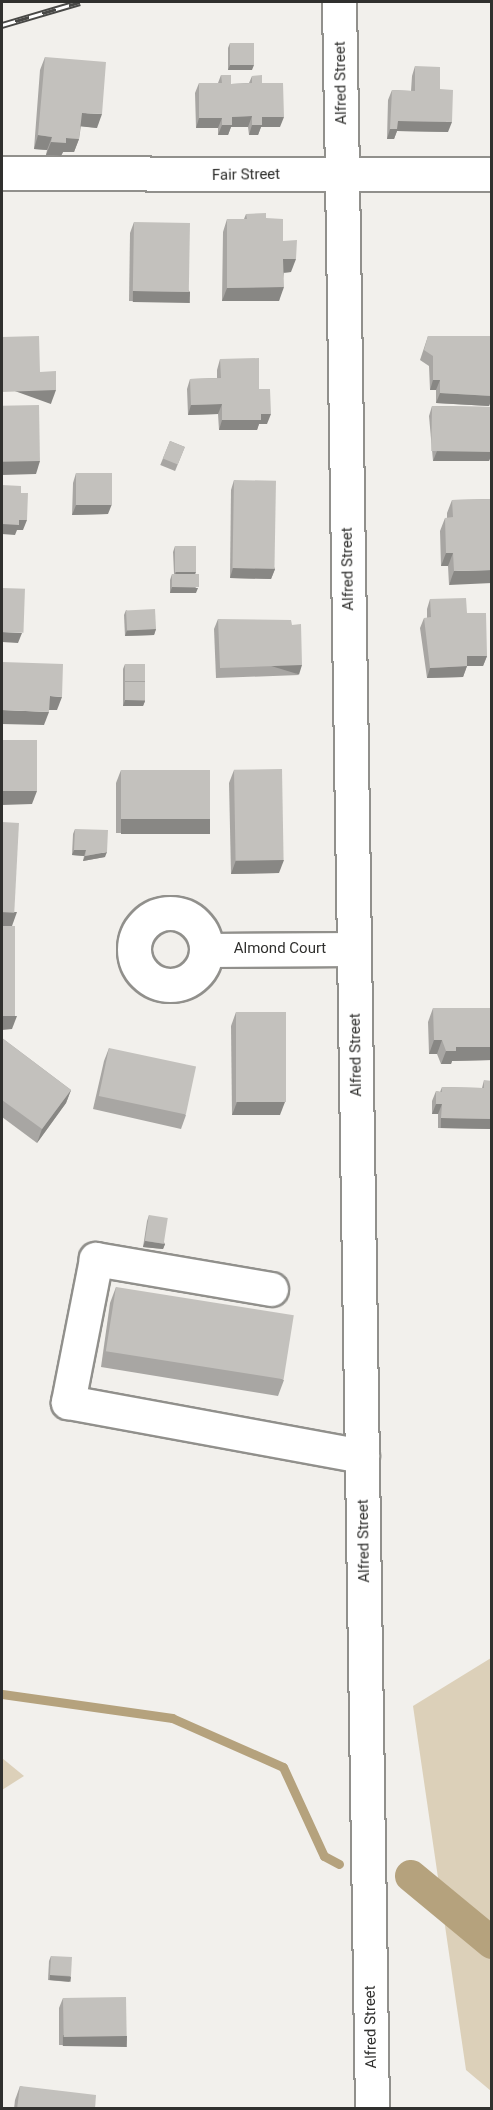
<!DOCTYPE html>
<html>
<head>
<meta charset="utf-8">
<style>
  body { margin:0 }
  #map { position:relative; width:493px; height:2110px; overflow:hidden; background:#f2f0ec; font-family:Roboto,sans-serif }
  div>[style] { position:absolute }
  .green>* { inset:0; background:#dcd0b9 }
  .stream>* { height:9px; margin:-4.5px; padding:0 4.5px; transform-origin:4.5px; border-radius:4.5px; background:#b5a27d }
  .canal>* { height:32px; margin:-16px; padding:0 16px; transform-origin:16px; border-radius:16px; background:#b5a27d }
  .roads { filter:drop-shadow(2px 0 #91908c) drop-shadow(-2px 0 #91908c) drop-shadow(0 2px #91908c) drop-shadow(0 -2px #91908c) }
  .minor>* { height:33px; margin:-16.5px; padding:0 16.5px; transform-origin:16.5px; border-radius:16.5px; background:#fff }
  .minor>.ring { margin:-16.5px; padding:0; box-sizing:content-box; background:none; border:33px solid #fff; border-radius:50% }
  .major>* { height:33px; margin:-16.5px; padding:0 16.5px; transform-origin:16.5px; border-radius:16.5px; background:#fff }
  .rail>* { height:7px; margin-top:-3.5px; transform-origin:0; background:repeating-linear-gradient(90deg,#fff 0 14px,#484846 0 28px); box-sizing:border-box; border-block:2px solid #484846 }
  .wall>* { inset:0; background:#a8a6a3; transform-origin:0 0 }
  .shaded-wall>* { inset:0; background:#888784; transform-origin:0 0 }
  .building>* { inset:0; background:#c3c1bd; transform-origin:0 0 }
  span { translate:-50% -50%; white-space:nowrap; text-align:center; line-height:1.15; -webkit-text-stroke:5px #fff; paint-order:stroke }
  .street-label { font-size:15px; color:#30302e }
  .frame { position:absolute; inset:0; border:3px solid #30302e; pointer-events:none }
</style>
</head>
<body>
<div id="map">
  <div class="green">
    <i style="clip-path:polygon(491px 1658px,491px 2091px,466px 2070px,413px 1706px)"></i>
    <i style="clip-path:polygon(2px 1758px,24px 1776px,2px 1790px)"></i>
  </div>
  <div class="stream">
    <i style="left:2px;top:1694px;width:172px;rotate:8deg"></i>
    <i style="left:172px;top:1718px;width:121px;rotate:23.8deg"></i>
    <i style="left:283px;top:1767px;width:98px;rotate:65.3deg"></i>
    <i style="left:324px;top:1856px;width:17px;rotate:28deg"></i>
  </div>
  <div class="canal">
    <i style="left:411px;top:1876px;width:105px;rotate:39.6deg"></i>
  </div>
  <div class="roads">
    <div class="minor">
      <i style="left:2px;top:173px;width:340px;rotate:0.2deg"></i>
      <i style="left:342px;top:174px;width:172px;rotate:-91deg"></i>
      <i class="ring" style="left:134px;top:913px;width:39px;height:39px"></i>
      <i style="left:207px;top:950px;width:147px;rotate:-0.4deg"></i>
      <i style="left:271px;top:1289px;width:178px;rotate:-170.3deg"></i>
      <i style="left:96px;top:1259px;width:146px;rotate:101.1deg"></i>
      <i style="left:68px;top:1402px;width:299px;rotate:10.4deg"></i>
    </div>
    <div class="major">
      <i style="left:372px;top:2108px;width:1934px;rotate:-90.89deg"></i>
      <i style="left:342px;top:174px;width:150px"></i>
    </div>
  </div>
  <div class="rail">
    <i style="left:2px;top:25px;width:81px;rotate:-16.4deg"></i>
  </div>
  <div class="wall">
    <i style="clip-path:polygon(230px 43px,252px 70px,228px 70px,228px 48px)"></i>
    <i style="clip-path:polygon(45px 57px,97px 128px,81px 126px,79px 139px,74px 152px,63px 152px,61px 156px,46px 155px,47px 150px,34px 149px,40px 70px)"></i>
    <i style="clip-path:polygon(415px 66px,440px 89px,448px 132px,397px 131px,394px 139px,387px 139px,388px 100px,392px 90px,411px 91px,412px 76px)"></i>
    <i style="clip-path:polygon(221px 75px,231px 84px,249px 83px,252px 76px,262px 83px,280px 127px,261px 127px,258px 135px,249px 135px,248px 127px,231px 127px,228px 135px,218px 135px,218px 128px,196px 128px,195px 93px,199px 83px,218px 83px)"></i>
    <i style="clip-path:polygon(246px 214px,266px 218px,283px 241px,291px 272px,284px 273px,279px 301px,222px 301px,223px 232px,227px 219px,244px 219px)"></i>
    <i style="clip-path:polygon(134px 222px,190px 292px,187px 302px,129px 301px,130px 233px)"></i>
    <i style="clip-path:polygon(428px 336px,492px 336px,492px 398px,489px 406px,436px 403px,436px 390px,430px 390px,429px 366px,420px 360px)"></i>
    <i style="clip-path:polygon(220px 359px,259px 389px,267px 424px,259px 424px,257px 430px,219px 430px,218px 414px,188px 415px,187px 389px,190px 379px,217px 378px,217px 370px)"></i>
    <i style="clip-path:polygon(432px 406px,492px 407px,492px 453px,489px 461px,433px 461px,429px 416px)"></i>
    <i style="left:170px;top:441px;width:16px;height:26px;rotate:22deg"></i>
    <i style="clip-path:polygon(76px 473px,108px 514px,72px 515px,73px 483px)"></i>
    <i style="clip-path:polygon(234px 480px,275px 569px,271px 579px,230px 578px,231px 490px)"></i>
    <i style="clip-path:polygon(492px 499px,449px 585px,448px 566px,441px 566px,440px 531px,445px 518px,447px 518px,447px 513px,452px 500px)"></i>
    <i style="clip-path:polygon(175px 546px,195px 574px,196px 593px,170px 593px,170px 580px,172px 574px,174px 574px,173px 552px)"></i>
    <i style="clip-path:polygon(430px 599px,467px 613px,487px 656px,483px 666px,467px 666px,463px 677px,427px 678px,420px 628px,424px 618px,427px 618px,427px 609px)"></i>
    <i style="clip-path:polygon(126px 610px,156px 629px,154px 635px,125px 636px,124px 615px)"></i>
    <i style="clip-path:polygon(218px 619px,299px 675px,216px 678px,214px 629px)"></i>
    <i style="clip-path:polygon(125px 664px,145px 664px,145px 701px,143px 706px,123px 706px,123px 669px)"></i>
    <i style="clip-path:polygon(121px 770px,205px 833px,116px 833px,116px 783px)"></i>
    <i style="clip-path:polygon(234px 770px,279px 873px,231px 874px,229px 783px)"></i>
    <i style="clip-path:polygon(75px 829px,105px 857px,83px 861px,84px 856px,72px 855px,73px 834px)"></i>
    <i style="clip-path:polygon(433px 1008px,492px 1008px,492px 1060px,452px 1061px,451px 1064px,441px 1064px,437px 1054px,429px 1054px,428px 1022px)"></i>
    <i style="clip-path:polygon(236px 1012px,280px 1115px,232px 1115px,231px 1026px)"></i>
    <i style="clip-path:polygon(2px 1038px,71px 1090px,66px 1103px,37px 1143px,2px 1117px)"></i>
    <i style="clip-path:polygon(109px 1048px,186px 1115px,181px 1129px,93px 1109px,104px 1061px)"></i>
    <i style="clip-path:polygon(484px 1080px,492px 1129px,438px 1128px,438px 1114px,432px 1114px,432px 1101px,436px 1091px,440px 1092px,442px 1087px,482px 1088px)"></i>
    <i style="clip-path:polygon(149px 1215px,165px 1244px,163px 1249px,143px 1247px,147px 1221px)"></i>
    <i style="clip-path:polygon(116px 1287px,284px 1380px,278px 1396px,101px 1367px,110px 1303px)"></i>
    <i style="clip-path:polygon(51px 1956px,71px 1977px,69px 1982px,48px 1980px,49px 1961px)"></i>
    <i style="clip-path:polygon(63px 1998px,123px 2046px,59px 2045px,59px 2008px)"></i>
    <i style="clip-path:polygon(20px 2086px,95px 2109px,14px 2109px,15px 2100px)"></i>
  </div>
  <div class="shaded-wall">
    <i style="clip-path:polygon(230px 65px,254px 65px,252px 70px,228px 70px)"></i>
    <i style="clip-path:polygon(82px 113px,102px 114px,97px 128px,77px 126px)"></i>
    <i style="clip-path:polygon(252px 116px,248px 127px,231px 127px,228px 135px,218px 135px,222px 125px,232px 117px)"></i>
    <i style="clip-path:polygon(262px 117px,284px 117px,280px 127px,261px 127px,258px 135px,249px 135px,252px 125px)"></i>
    <i style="clip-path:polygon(199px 118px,222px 118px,218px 128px,196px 128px)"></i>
    <i style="clip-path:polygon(398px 121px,452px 122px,448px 132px,397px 131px,394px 139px,387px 139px,390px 129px)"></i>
    <i style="clip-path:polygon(38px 135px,52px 137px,47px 150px,34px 149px)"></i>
    <i style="clip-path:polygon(66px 138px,79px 139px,74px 152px,63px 152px,61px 156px,46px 155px,51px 142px)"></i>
    <i style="clip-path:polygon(283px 259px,296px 259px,291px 272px,278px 273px)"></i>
    <i style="clip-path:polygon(284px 287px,279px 301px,222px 301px,227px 288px)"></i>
    <i style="left:133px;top:291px;width:57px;height:11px;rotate:1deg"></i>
    <i style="clip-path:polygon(433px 380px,440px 380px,436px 390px,430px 390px)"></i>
    <i style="left:56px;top:390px;width:15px;height:54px;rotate:110deg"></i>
    <i style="clip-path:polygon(440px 393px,492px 396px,492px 398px,489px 406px,436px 403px)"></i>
    <i style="clip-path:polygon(222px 404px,218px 414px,188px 415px,191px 405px)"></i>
    <i style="clip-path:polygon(261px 414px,271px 414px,267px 424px,259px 424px,257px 430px,219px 430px,222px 420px)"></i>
    <i style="clip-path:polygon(437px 451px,492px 451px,492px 453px,489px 461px,433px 461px)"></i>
    <i style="clip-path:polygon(2px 461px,40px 461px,36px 474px,2px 475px)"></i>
    <i style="clip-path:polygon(112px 504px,108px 514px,72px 515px,76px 505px)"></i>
    <i style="clip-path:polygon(19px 520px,27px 520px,23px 530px,17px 530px,15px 535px,2px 534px,2px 524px)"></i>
    <i style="clip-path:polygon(446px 553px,453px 553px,448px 566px,441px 566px)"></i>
    <i style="clip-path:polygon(233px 568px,275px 569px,271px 579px,230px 578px)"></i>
    <i style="clip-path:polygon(492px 570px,492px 583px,449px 585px,454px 571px)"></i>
    <i style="clip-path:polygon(176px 572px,196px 572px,194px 577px,174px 577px)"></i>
    <i style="clip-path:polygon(172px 587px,198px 588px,196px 593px,170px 593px)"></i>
    <i style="clip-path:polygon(156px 629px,154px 635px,125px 636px,127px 630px)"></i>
    <i style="clip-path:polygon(2px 632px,22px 633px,18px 643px,2px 642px)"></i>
    <i style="clip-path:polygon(467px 656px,487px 656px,483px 666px,463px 666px)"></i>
    <i style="left:302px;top:665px;width:10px;height:82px;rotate:107deg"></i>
    <i style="clip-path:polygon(467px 666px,463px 677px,427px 678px,430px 668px)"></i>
    <i style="clip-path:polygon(50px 696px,62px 697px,57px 710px,45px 710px)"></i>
    <i style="clip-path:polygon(125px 700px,145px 701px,143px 706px,123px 706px)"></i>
    <i style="clip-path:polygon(2px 710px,49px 712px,44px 725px,2px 724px)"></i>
    <i style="clip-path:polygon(2px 791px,37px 791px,32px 804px,2px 805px)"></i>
    <i style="left:121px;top:819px;width:89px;height:15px"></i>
    <i style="clip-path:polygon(74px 850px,86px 850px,84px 856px,72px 855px)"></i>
    <i style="clip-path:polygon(107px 852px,105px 857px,83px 861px,85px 856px)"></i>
    <i style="clip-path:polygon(236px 860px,284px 860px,279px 873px,231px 874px)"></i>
    <i style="clip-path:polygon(2px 912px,17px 912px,12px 926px,2px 926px)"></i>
    <i style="clip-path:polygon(2px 1016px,17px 1016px,12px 1029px,2px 1030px)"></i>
    <i style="clip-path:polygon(434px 1040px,442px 1040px,437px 1054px,429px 1054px)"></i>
    <i style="clip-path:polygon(456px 1047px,492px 1047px,492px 1060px,452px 1061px,451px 1064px,441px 1064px,446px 1051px)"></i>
    <i style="clip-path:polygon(71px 1090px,66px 1103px,37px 1143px,42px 1129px)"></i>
    <i style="clip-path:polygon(237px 1102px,285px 1102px,280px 1115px,232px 1115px)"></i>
    <i style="clip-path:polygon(436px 1104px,442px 1104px,438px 1114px,432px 1114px)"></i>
    <i style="left:441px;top:1118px;width:51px;height:10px;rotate:1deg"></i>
    <i style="clip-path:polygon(145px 1241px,165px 1244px,163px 1249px,143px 1247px)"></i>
    <i style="left:50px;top:1975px;width:21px;height:5px;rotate:5deg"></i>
    <i style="left:63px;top:2035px;width:64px;height:11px;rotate:1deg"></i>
  </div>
  <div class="building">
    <i style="left:230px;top:43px;width:24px;height:22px"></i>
    <i style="clip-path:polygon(45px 57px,106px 62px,102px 114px,82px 113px,79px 139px,66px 138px,66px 143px,51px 142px,52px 137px,38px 135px)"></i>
    <i style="clip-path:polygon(415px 66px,440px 67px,440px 89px,453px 90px,452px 122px,398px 121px,397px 129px,390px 129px,392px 90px,415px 91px)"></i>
    <i style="clip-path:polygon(221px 75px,231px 75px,231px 84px,252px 83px,252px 76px,262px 75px,262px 83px,283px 83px,284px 117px,262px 117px,262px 125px,252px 125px,252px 116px,232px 117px,232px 125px,222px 125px,222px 118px,199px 118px,199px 83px,222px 83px)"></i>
    <i style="clip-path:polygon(266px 213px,266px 218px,283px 219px,283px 241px,297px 240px,296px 259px,283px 259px,284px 287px,227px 288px,227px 219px,247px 219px,246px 214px)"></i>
    <i style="left:134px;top:222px;width:56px;height:69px;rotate:1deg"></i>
    <i style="clip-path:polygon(39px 336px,40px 372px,56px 371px,56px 390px,2px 392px,2px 337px)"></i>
    <i style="clip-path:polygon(428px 336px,492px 336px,492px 396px,440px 393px,440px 380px,433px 380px,433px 356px,424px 350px)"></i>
    <i style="clip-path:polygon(259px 358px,259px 389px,270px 389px,271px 414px,261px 414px,261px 420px,222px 420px,222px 404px,191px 405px,190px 379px,221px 378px,220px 359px)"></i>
    <i style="left:39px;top:405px;width:56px;height:37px;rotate:89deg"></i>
    <i style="left:432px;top:406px;width:60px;height:45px;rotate:1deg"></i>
    <i style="left:170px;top:441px;width:16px;height:19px;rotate:22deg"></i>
    <i style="left:76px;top:473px;width:36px;height:32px"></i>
    <i style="left:234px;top:480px;width:42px;height:88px;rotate:1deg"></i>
    <i style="clip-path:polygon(2px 485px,21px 486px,21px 493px,28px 493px,27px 520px,19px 520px,19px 525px,2px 524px)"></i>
    <i style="clip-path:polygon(492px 499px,492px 570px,454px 571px,453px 553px,446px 553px,445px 518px,453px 517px,452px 500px)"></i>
    <i style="left:175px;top:546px;width:21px;height:26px"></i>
    <i style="left:172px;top:574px;width:27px;height:13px"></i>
    <i style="left:2px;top:588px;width:23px;height:44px;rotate:2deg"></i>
    <i style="clip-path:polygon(466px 598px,467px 613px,486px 613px,487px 656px,467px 656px,467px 666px,430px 668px,424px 618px,431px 617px,430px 599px)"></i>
    <i style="left:155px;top:609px;width:20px;height:29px;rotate:87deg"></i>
    <i style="clip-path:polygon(218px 619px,291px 620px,292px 625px,301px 624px,302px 665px,220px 668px)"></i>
    <i style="clip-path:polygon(2px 662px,63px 664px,62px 697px,50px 696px,49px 712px,2px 710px)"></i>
    <i style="left:125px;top:664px;width:20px;height:17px"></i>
    <i style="left:125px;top:682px;width:20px;height:18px"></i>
    <i style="left:37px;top:740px;width:51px;height:35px;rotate:90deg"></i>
    <i style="left:282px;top:769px;width:91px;height:48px;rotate:89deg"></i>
    <i style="left:121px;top:770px;width:89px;height:49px"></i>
    <i style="left:2px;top:822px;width:17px;height:90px;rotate:3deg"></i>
    <i style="clip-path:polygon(75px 829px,108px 830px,107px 852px,85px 856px,86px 850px,74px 850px)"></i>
    <i style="left:2px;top:926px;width:13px;height:90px"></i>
    <i style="clip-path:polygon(433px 1008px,492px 1008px,492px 1047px,456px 1047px,456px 1051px,446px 1051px,442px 1040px,434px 1040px)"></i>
    <i style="left:236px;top:1012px;width:50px;height:90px"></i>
    <i style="clip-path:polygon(2px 1038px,71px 1090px,42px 1129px,2px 1100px)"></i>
    <i style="left:109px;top:1048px;width:89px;height:49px;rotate:12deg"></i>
    <i style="clip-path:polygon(484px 1080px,492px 1081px,492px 1119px,441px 1118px,442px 1104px,436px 1104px,436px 1091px,442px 1092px,442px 1087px,484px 1088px)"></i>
    <i style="left:149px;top:1215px;width:19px;height:26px;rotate:9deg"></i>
    <i style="left:116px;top:1287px;width:180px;height:65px;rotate:9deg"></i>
    <i style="left:51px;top:1956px;width:21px;height:19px;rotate:3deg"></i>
    <i style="left:126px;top:1997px;width:39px;height:63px;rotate:89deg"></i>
    <i style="clip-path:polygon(20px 2086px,96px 2095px,95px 2109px,17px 2109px)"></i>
  </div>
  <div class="street-label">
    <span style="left:341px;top:83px;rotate:-91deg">Alfred Street</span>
    <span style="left:246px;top:175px;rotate:-1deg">Fair Street</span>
    <span style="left:348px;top:569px;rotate:-91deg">Alfred Street</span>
    <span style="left:280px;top:949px">Almond Court</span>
    <span style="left:356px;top:1055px;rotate:-91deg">Alfred Street</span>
    <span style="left:364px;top:1541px;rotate:-91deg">Alfred Street</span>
    <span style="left:371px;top:2027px;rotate:-91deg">Alfred Street</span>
  </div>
  <div class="frame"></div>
</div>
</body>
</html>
